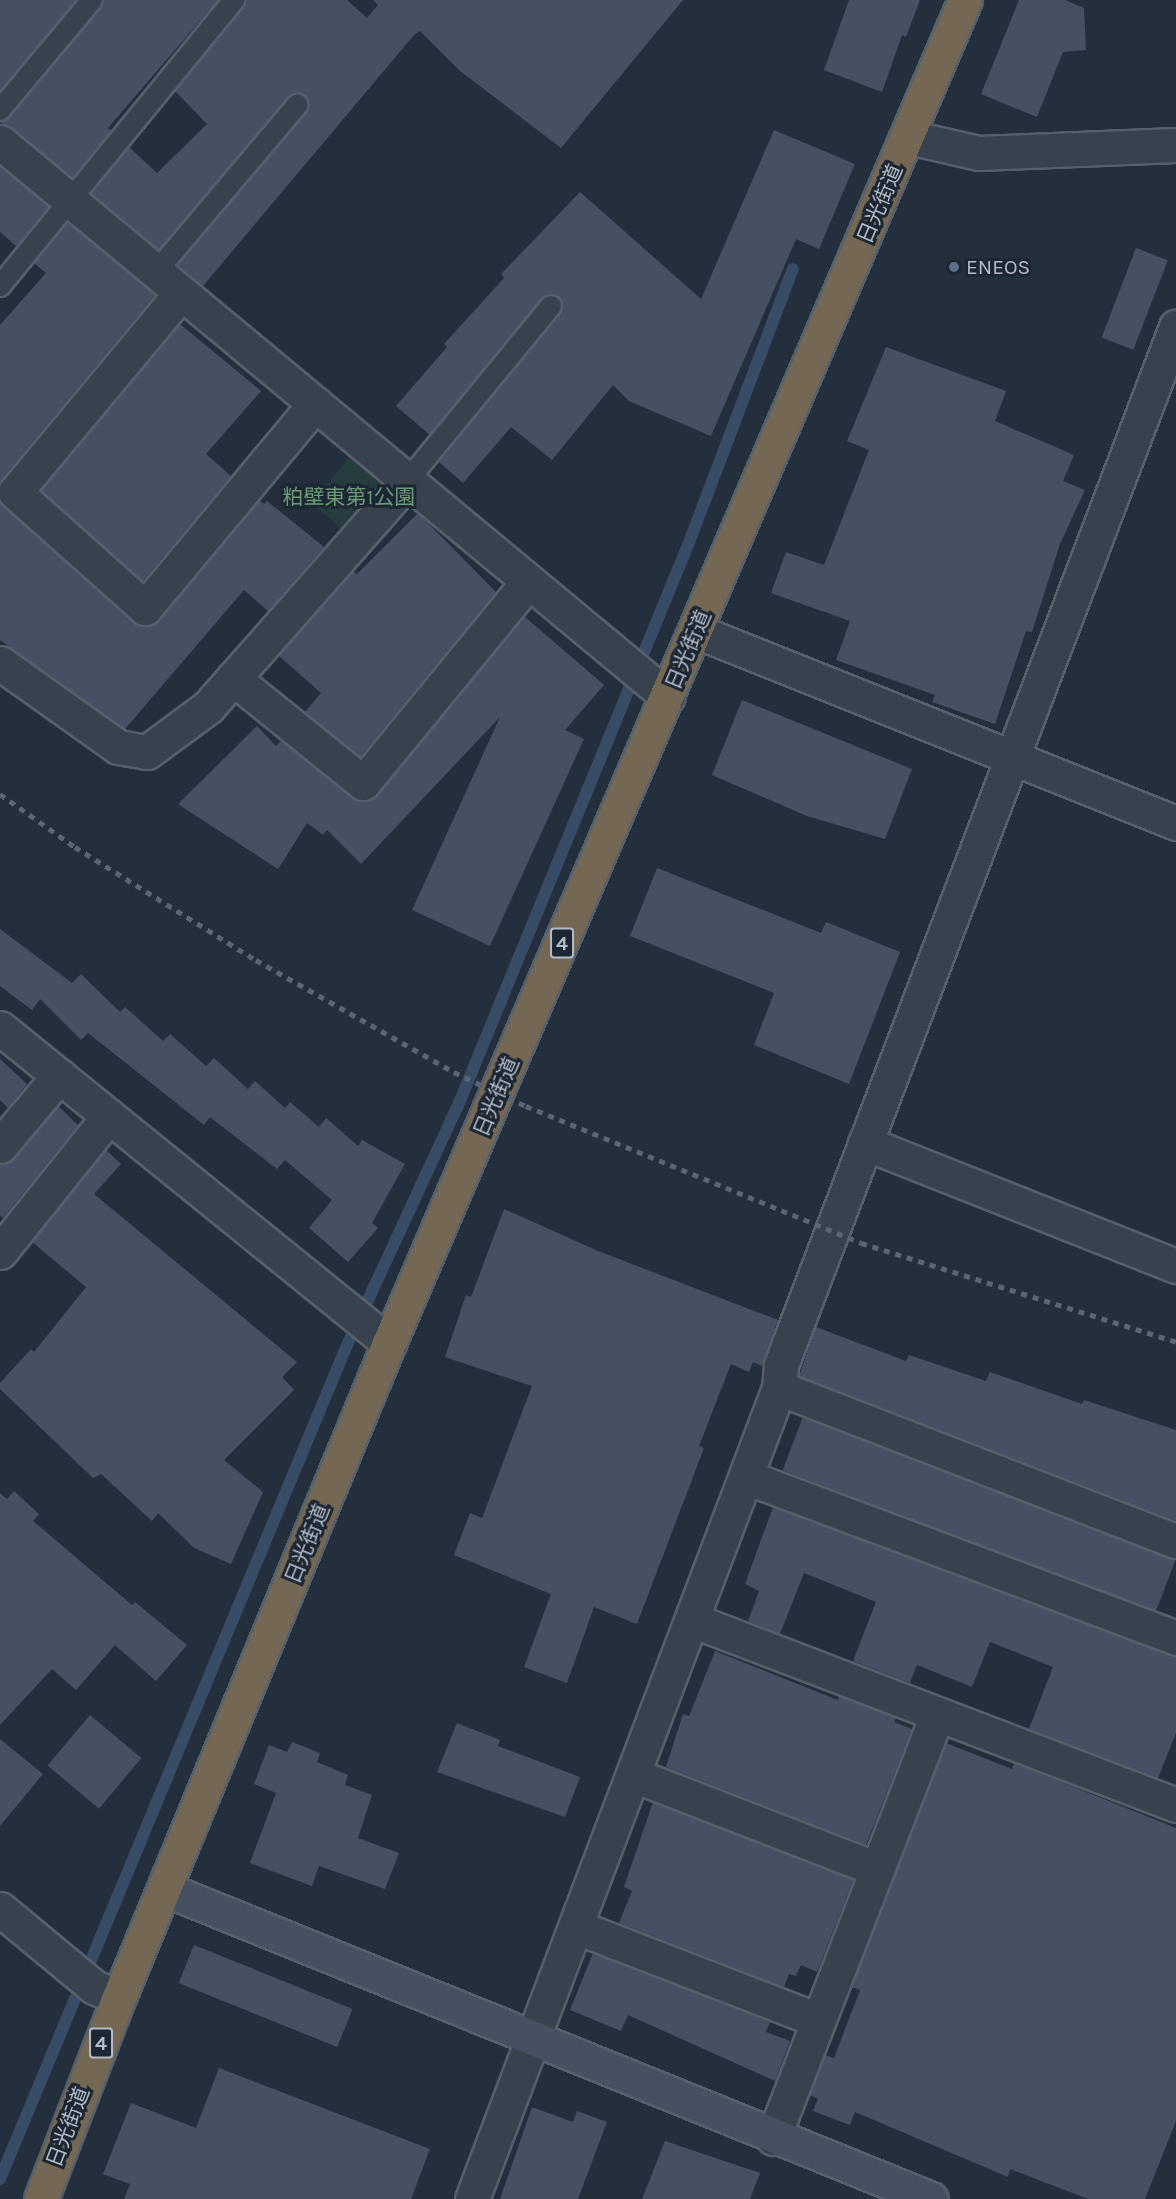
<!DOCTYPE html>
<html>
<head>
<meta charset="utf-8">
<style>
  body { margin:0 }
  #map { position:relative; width:1176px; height:2199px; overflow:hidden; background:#242f3e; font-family:Karla,"Noto Sans JP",sans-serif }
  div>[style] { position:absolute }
  .green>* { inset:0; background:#263c3f; transform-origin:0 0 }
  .stream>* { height:12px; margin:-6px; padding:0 6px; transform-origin:6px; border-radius:6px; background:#394c67 }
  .building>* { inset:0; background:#455162; transform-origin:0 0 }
  .roads { filter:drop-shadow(2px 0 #565f6c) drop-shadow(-2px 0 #565f6c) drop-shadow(0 2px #565f6c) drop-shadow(0 -2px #565f6c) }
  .lane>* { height:20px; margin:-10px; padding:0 10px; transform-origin:10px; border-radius:10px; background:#38414e }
  .street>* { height:33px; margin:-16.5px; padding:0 16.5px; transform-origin:16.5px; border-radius:16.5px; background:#38414e }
  .secondary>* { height:33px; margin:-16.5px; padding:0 16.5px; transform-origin:16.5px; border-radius:16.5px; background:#465061 }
  .highway>* { height:33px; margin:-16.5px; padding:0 16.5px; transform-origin:16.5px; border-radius:16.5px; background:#746855 }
  .rail>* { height:4.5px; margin-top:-2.25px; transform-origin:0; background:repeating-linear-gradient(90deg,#5a6575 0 6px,transparent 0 12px) }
  .dots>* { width:16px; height:16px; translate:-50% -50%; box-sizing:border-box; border:3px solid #1d2633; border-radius:50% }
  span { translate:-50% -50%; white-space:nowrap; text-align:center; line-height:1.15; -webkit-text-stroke:6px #1d2633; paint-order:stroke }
  .shield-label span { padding:2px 4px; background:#1d2633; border:2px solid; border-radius:4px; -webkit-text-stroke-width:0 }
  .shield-label { font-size:20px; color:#b4bcc9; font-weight:700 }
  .street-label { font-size:21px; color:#b4bcc9 }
  .poi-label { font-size:21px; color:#b4bcc9 }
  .left { translate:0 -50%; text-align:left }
  .park-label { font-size:21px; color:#6b9a76 }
</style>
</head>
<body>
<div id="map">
  <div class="green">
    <i style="left:357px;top:448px;width:51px;height:72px;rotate:39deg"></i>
  </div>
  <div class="stream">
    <i style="left:0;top:2179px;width:896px;rotate:-67.41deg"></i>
    <i style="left:344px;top:1352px;width:269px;rotate:-65.2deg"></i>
    <i style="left:457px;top:1108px;width:609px;rotate:-67.69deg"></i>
    <i style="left:688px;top:545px;width:295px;rotate:-69.2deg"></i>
  </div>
  <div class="building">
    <i style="clip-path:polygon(0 0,76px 0,0 91px)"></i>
    <i style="clip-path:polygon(104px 0,218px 0,108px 128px,111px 131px,73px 178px,0 122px,9px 118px)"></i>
    <i style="clip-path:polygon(246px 0,347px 0,367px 18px,378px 5px,373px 0,683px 0,561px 148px,459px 70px,420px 31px,414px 35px,203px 286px,178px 265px,306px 113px,308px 102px,304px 96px,294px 94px,288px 97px,159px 250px,91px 193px,129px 147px,157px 173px,207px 124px,175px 91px)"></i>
    <i style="clip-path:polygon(849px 0,920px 0,906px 37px,902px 35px,882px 92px,824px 70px)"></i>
    <i style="clip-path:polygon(1019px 0,1065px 0,1084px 8px,1086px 50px,1063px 52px,1037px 117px,981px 94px)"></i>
    <i style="clip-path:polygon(774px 130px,855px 164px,819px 249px,796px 239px,711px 436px,629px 401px,613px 385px,552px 460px,511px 427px,463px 483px,439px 462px,560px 314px,563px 307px,559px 297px,552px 294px,542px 298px,430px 435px,396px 406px,447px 347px,444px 344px,504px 278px,501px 274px,580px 192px,701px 299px)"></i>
    <i style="clip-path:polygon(0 166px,49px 207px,17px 247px,0 232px)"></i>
    <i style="clip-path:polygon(68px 222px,155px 295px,0 481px,0 325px,46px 273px,34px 263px)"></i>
    <i style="left:1136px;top:248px;width:34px;height:96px;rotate:21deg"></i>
    <i style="clip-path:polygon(180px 324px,261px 391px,206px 454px,231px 476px,143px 581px,41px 490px)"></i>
    <i style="clip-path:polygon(886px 347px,1006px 391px,995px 421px,1074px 455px,1063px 481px,1085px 490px,1060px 544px,1032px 632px,1026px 631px,995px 724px,932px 702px,935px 695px,836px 660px,850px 621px,771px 593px,786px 552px,824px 565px,869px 450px,847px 441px)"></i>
    <i style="clip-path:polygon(259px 500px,264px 504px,267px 501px,324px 547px,268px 611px,244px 590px,125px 729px,0 640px,0 502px,142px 626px,159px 620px)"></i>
    <i style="clip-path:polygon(418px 513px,496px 592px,360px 757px,305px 712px,321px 693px,278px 655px,353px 571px,357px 574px)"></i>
    <i style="clip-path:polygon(524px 616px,604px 685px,565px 730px,584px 739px,490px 946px,412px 910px,500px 717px,361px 864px,327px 830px,323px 835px,307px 823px,278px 869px,178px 804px,257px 726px,276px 746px,281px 741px,351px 798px,370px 800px)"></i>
    <i style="clip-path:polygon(742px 700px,912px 769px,885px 839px,807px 816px,712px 775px)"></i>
    <i style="clip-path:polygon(657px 868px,821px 933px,826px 922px,900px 952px,849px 1084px,754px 1045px,774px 993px,630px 936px)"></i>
    <i style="clip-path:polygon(0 929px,72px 983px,81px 974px,120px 1012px,125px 1007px,163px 1041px,170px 1034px,206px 1066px,214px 1058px,248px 1089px,255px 1081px,285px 1108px,290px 1102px,319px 1127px,326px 1118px,358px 1146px,362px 1140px,405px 1164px,372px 1223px,378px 1228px,348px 1262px,309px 1228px,332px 1200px,285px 1160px,277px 1169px,210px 1117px,204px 1125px,88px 1033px,81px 1040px,40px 999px,32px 1010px,0 986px)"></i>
    <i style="clip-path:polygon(0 1059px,27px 1084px,8px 1108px,0 1100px)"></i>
    <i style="clip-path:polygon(58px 1106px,78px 1125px,3px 1218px,0 1215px,0 1165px,14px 1158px)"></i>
    <i style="clip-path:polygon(106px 1150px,121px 1164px,94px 1194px,297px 1362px,282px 1377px,294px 1390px,224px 1460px,263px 1492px,231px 1564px,194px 1548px,158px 1513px,152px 1521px,101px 1474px,93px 1478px,0 1389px,0 1383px,31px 1349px,34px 1352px,86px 1287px,32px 1242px)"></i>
    <i style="clip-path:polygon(504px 1209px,598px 1251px,778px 1320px,762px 1366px,753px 1362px,749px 1372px,731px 1364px,699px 1446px,704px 1448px,637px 1624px,594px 1607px,567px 1683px,524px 1667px,551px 1594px,454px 1555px,470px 1513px,482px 1518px,532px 1386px,445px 1357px,466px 1295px,471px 1297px)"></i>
    <i style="clip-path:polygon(816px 1327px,906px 1361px,909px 1355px,986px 1381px,990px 1372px,1082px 1404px,1084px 1400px,1176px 1430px,1176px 1521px,799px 1376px)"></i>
    <i style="left:803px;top:1417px;width:399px;height:57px;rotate:21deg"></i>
    <i style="clip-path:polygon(14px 1491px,39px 1514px,33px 1521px,132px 1605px,135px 1602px,187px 1645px,156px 1681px,115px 1645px,76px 1690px,52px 1669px,0 1725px,0 1493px,7px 1499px)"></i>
    <i style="clip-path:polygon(773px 1507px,1176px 1656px,1176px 1733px,1158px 1778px,1029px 1729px,1053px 1667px,990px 1642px,972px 1687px,917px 1665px,910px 1683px,853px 1661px,876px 1602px,804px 1573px,780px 1634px,748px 1621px,759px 1591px,745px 1584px)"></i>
    <i style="clip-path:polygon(715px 1651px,838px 1700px,839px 1696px,896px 1718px,894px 1722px,912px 1729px,866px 1845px,666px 1767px,683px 1714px,689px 1716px)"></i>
    <i style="left:90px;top:1715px;width:67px;height:66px;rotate:40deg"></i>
    <i style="clip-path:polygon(457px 1723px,500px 1740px,498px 1746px,580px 1777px,565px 1817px,437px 1772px)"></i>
    <i style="clip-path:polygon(0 1739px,43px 1774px,0 1826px)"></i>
    <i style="clip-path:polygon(292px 1742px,320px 1753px,317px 1762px,348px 1775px,345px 1785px,372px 1795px,358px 1838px,399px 1853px,385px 1889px,319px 1866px,312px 1886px,250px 1863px,276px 1793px,254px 1784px,269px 1745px,287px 1752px)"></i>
    <i style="clip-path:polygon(946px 1743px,1012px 1769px,1014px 1763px,1176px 1828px,1176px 2121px,1145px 2199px,1088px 2199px,1010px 2169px,1008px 2177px,855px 2112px,850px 2125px,813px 2111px,818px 2099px,810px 2095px,825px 2055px,834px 2058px,860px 1990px,852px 1987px)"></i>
    <i style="clip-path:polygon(653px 1802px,853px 1880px,817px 1972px,801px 1965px,796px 1976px,789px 1974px,784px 1987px,619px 1923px,632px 1891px,624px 1887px)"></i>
    <i style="left:194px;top:1945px;width:171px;height:41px;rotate:22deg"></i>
    <i style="clip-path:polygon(593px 1953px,770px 2022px,766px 2032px,790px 2041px,775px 2081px,628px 2015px,621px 2031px,570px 2010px)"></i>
    <i style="clip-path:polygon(219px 2068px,430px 2149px,411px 2199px,124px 2199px,130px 2184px,103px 2174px,131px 2103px,196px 2128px)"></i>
    <i style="clip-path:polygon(532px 2107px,573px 2122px,577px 2111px,607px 2122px,578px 2199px,500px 2199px)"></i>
    <i style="clip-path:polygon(665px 2141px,760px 2173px,750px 2199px,642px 2199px)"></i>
  </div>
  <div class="roads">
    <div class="lane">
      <i style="left:0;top:110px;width:143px;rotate:-50.1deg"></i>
      <i style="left:156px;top:272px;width:219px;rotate:-49.8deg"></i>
      <i style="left:0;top:286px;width:370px;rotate:-50.7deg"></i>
      <i style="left:408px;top:480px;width:225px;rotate:-50.6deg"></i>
    </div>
    <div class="street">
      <i style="left:909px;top:137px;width:72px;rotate:12.9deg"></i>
      <i style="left:979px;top:153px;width:197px;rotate:-2.3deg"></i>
      <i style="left:0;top:142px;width:868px;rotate:39.72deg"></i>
      <i style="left:181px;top:293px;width:259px;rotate:129.8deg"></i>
      <i style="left:15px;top:492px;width:174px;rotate:41.7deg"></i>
      <i style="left:145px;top:608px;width:266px;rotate:-50.2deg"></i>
      <i style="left:696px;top:631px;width:517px;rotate:21.8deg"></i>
      <i style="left:0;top:663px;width:145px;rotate:35.4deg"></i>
      <i style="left:118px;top:747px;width:29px;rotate:10deg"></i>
      <i style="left:147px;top:752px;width:76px;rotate:-36.4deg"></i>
      <i style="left:208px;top:707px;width:303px;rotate:-48.6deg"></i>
      <i style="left:233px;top:678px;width:167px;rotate:38.9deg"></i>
      <i style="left:363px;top:783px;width:261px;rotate:-50.6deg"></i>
      <i style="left:0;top:1028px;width:501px;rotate:39deg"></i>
      <i style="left:865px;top:1143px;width:334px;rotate:21.6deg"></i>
      <i style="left:0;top:1146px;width:92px;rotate:-49.9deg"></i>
      <i style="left:0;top:1252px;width:174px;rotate:-51.3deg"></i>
      <i style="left:779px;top:1388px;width:425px;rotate:21.1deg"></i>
      <i style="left:746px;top:1477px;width:459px;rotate:20.5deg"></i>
      <i style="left:692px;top:1620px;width:518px;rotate:20.92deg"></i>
      <i style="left:634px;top:1775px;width:260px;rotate:21.2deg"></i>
      <i style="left:0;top:1909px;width:122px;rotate:39.7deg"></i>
      <i style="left:94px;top:1987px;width:27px;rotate:22deg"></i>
      <i style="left:577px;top:1927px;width:258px;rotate:21.1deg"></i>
      <i style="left:773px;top:2138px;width:454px;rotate:-68.8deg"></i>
      <i style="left:472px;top:2199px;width:867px;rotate:-69.27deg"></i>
      <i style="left:779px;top:1388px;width:23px;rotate:-85deg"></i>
      <i style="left:781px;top:1365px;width:1111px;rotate:-69.17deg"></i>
    </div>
    <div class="secondary">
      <i style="left:165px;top:1889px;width:826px;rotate:22.03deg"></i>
    </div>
    <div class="highway">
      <i style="left:41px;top:2199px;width:217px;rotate:-68.9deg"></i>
      <i style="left:119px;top:1997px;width:708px;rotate:-67.57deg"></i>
      <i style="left:389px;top:1343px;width:1461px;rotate:-66.79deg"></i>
    </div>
  </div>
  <div class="rail">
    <i style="left:0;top:794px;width:92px;rotate:35.2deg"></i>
    <i style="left:75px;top:847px;width:213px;rotate:32deg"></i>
    <i style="left:256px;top:960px;width:227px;rotate:29.5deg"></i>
    <i style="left:454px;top:1072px;width:80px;rotate:25.3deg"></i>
    <i style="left:526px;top:1106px;width:362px;rotate:22.2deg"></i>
    <i style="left:861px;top:1243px;width:330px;rotate:17.4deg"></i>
  </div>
  <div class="dots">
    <i style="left:954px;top:267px;background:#5c6f8a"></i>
  </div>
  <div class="shield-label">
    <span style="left:562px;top:943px">4</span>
    <span style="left:101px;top:2043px">4</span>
  </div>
  <div class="street-label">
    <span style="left:880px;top:204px;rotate:-67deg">日光街道</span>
    <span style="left:688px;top:650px;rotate:-67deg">日光街道</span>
    <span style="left:496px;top:1097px;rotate:-67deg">日光街道</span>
    <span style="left:307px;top:1544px;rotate:-68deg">日光街道</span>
    <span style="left:68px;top:2127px;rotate:-69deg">日光街道</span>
  </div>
  <div class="poi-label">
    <span class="left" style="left:966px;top:267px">ENEOS</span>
  </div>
  <div class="park-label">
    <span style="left:349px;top:497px">粕壁東第1公園</span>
  </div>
</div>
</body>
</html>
